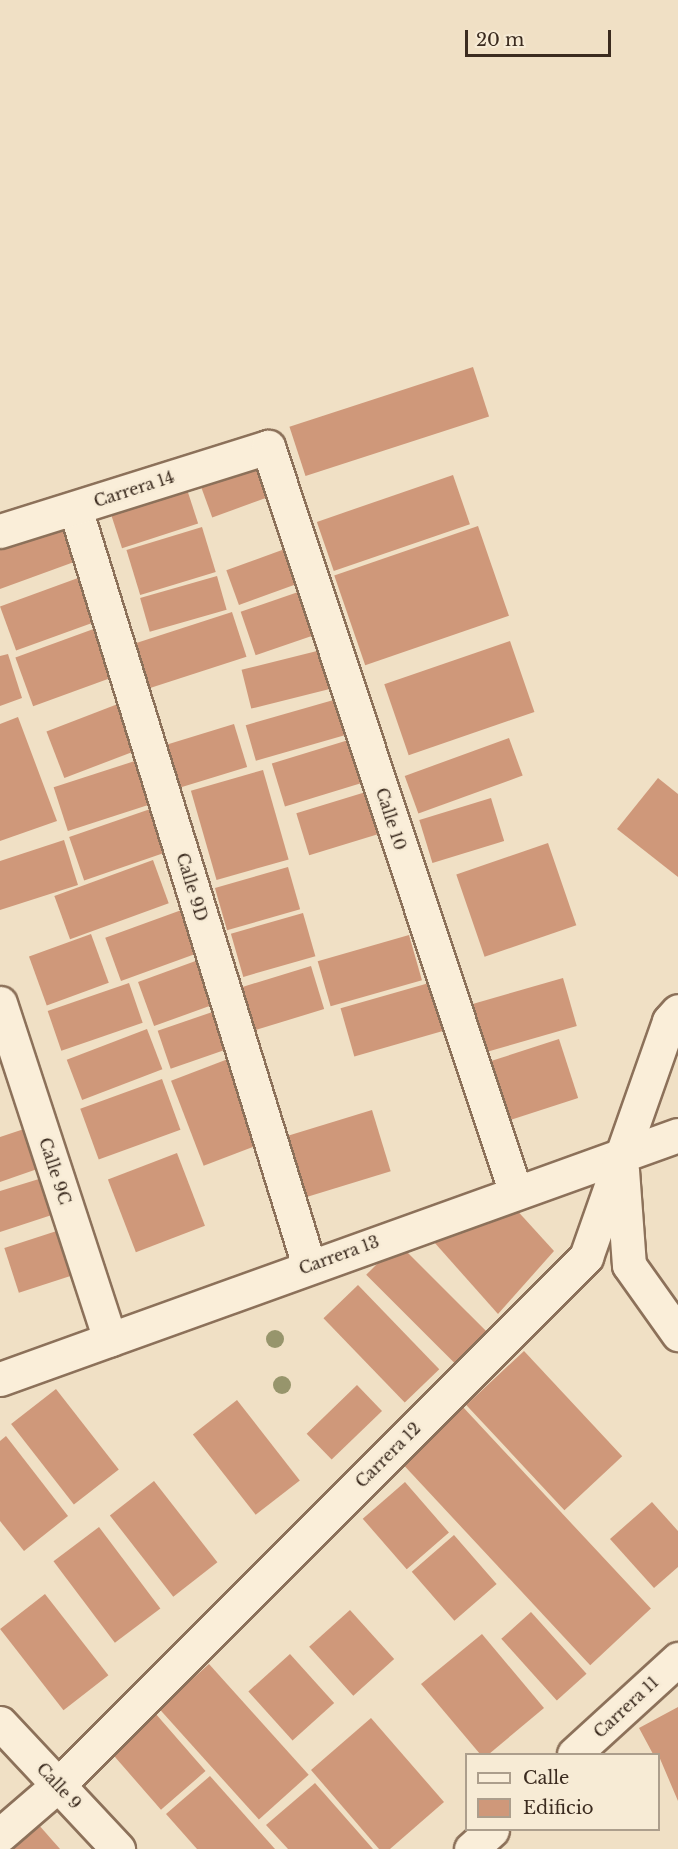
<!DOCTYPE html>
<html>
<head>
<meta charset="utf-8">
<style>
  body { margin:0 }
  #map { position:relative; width:678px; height:1849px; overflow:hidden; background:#f0e0c5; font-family:"Libre Baskerville",serif }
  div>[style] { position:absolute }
  .building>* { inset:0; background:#cf987a; transform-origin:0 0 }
  .roads { filter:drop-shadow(2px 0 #8c715a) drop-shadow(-2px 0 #8c715a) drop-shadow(0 2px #8c715a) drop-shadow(0 -2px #8c715a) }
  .street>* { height:33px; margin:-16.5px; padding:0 16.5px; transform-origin:16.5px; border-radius:16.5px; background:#faeed9 }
  .trees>* { width:18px; height:18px; margin:-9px; border-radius:50%; background:#97956c }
  span { translate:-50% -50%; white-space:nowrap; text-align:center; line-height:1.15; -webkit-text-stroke:5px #f7ebd5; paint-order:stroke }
  .street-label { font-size:16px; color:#3b2b1f }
  .legend { position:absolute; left:465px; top:1753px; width:195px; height:78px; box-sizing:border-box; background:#f7ebd5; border:2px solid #ac9e8c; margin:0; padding:8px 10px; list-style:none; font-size:18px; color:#3b2b1f }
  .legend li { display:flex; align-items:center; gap:12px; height:30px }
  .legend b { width:30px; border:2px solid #ac9e8c }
  .scale { position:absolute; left:465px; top:30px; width:146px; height:27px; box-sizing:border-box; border:3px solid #3b2b1f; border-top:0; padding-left:8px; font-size:18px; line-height:21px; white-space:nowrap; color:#3b2b1f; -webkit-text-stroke:4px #f7ebd5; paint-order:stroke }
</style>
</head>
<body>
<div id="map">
  <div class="building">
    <i style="left:473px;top:367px;width:52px;height:193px;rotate:72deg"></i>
    <i style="left:264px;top:455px;width:41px;height:70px;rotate:70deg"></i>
    <i style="left:453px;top:475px;width:52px;height:144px;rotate:71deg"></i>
    <i style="left:183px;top:477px;width:49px;height:80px;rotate:72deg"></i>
    <i style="clip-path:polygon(72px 523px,85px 558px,0 589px,0 549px)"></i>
    <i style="left:478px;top:526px;width:95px;height:152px;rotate:71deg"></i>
    <i style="left:202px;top:527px;width:47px;height:79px;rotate:73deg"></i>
    <i style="left:293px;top:546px;width:37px;height:71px;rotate:70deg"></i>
    <i style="left:217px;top:576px;width:35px;height:80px;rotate:74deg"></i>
    <i style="left:78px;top:578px;width:47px;height:83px;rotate:70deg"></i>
    <i style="left:304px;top:590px;width:46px;height:67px;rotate:71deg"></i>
    <i style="left:232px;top:612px;width:47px;height:103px;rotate:72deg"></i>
    <i style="left:99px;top:627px;width:52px;height:89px;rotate:70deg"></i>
    <i style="left:510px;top:641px;width:75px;height:133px;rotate:71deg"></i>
    <i style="left:325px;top:649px;width:40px;height:86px;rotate:76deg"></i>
    <i style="clip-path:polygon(8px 654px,22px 698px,0 706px,0 656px)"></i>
    <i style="left:337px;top:699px;width:37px;height:95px;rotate:74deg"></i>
    <i style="left:123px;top:702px;width:50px;height:82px;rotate:69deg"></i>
    <i style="clip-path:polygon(18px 717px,57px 821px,0 841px,0 724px)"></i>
    <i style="left:234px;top:724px;width:45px;height:75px;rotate:73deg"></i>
    <i style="left:355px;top:738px;width:45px;height:87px;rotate:73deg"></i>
    <i style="left:509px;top:738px;width:40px;height:111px;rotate:70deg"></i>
    <i style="left:144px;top:758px;width:46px;height:95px;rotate:72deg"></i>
    <i style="left:263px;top:770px;width:93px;height:75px;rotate:74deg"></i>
    <i style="clip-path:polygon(658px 778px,678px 794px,678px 877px,617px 829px)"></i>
    <i style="left:369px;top:791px;width:44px;height:76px;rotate:73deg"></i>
    <i style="left:491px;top:798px;width:45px;height:75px;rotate:73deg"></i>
    <i style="left:159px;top:806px;width:46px;height:95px;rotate:71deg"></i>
    <i style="clip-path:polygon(64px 840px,78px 885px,0 910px,0 861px)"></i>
    <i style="left:548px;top:843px;width:87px;height:97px;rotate:71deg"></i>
    <i style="left:153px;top:860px;width:46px;height:105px;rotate:70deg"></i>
    <i style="left:288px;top:867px;width:44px;height:76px;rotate:74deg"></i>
    <i style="left:187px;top:908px;width:46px;height:87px;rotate:70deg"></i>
    <i style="left:303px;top:913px;width:45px;height:75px;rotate:74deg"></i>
    <i style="left:91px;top:934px;width:52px;height:66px;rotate:70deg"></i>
    <i style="left:409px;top:935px;width:47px;height:95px;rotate:74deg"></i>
    <i style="left:201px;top:959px;width:47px;height:67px;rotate:70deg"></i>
    <i style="left:311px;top:966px;width:45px;height:75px;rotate:73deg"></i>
    <i style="left:563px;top:978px;width:50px;height:94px;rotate:74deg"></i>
    <i style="left:129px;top:983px;width:42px;height:86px;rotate:71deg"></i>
    <i style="left:429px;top:983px;width:50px;height:92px;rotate:74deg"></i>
    <i style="left:221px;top:1009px;width:40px;height:67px;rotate:71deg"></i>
    <i style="left:147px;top:1029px;width:43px;height:86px;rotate:69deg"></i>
    <i style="left:559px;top:1039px;width:62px;height:78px;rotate:72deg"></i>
    <i style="left:228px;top:1059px;width:91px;height:61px;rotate:69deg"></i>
    <i style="left:162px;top:1079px;width:54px;height:87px;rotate:70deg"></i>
    <i style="left:372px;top:1110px;width:64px;height:93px;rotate:73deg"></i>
    <i style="clip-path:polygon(30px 1127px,43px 1167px,0 1182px,0 1137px)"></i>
    <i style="left:177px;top:1153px;width:78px;height:74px;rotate:69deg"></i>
    <i style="clip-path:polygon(52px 1175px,64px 1211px,0 1232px,0 1191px)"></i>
    <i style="clip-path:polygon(513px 1206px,554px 1251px,498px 1314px,434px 1242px)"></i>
    <i style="left:69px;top:1227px;width:47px;height:68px;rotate:72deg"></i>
    <i style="left:398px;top:1243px;width:127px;height:45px;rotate:45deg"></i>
    <i style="left:358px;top:1285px;width:117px;height:48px;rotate:46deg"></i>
    <i style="left:524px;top:1351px;width:144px;height:79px;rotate:47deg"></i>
    <i style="left:357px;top:1385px;width:36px;height:70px;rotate:46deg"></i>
    <i style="left:56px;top:1389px;width:102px;height:57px;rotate:52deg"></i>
    <i style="left:237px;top:1400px;width:102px;height:56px;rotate:52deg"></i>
    <i style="left:462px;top:1406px;width:277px;height:83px;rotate:47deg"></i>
    <i style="clip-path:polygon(6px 1436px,68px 1516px,24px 1551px,0 1521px,0 1441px)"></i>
    <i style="left:154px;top:1481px;width:103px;height:56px;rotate:52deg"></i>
    <i style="left:405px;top:1482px;width:67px;height:56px;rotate:49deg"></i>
    <i style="clip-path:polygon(652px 1502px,678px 1531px,678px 1567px,654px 1588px,610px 1539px)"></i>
    <i style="left:99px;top:1527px;width:102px;height:57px;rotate:53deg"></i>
    <i style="left:454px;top:1535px;width:65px;height:56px;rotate:49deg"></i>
    <i style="left:45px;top:1594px;width:103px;height:57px;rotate:52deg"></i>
    <i style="left:350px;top:1610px;width:66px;height:55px;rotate:48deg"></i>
    <i style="left:531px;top:1612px;width:83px;height:40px;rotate:48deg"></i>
    <i style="clip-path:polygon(482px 1634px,544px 1708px,489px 1754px,480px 1754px,421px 1684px)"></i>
    <i style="left:290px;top:1654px;width:66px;height:56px;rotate:48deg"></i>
    <i style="left:209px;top:1664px;width:149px;height:67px;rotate:48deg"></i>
    <i style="clip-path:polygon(678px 1707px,678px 1801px,658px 1754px,653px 1754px,639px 1728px)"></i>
    <i style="left:155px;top:1713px;width:77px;height:59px;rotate:49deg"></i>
    <i style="clip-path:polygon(371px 1718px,444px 1802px,390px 1849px,379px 1849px,311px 1770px)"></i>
    <i style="clip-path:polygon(210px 1776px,275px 1849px,197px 1849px,166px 1814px)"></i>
    <i style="clip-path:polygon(315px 1783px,373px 1849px,288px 1849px,266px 1825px)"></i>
    <i style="clip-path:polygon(38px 1824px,60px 1849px,10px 1849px)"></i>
  </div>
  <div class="roads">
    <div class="street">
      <i style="left:75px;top:508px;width:793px;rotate:72.84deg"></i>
      <i style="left:0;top:531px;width:281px;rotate:-17.4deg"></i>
      <i style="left:268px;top:447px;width:784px;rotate:71.63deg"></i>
      <i style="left:0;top:1003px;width:354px;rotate:71.9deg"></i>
      <i style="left:622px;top:1170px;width:95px;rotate:85.8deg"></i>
      <i style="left:629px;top:1265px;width:85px;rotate:54.6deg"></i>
      <i style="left:0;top:1379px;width:721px;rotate:-19.79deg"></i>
      <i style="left:0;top:1723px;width:173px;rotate:46.9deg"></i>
      <i style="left:574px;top:1754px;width:141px;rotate:-42.4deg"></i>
      <i style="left:0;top:1835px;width:77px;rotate:-40.8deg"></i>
      <i style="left:58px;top:1785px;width:747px;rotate:-45deg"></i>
      <i style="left:586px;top:1257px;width:250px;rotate:-70.6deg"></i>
      <i style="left:669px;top:1021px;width:13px;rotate:-48deg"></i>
      <i style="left:471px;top:1849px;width:28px;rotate:-42deg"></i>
    </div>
  </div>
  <div class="trees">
    <i style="left:275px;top:1339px"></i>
    <i style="left:282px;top:1385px"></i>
  </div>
  <div class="street-label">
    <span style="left:134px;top:489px;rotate:-18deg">Carrera 14</span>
    <span style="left:391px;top:819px;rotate:72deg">Calle 10</span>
    <span style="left:192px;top:887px;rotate:73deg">Calle 9D</span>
    <span style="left:55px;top:1171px;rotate:72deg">Calle 9C</span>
    <span style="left:339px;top:1255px;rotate:-20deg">Carrera 13</span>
    <span style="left:388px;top:1455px;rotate:-45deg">Carrera 12</span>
    <span style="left:626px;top:1707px;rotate:-43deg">Carrera 11</span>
    <span style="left:59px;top:1786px;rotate:47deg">Calle 9</span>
  </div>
  <ul class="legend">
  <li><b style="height:8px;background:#faeed9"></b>Calle</li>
  <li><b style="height:16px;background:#cf987a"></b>Edificio</li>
  </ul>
  <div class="scale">20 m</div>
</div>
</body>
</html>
